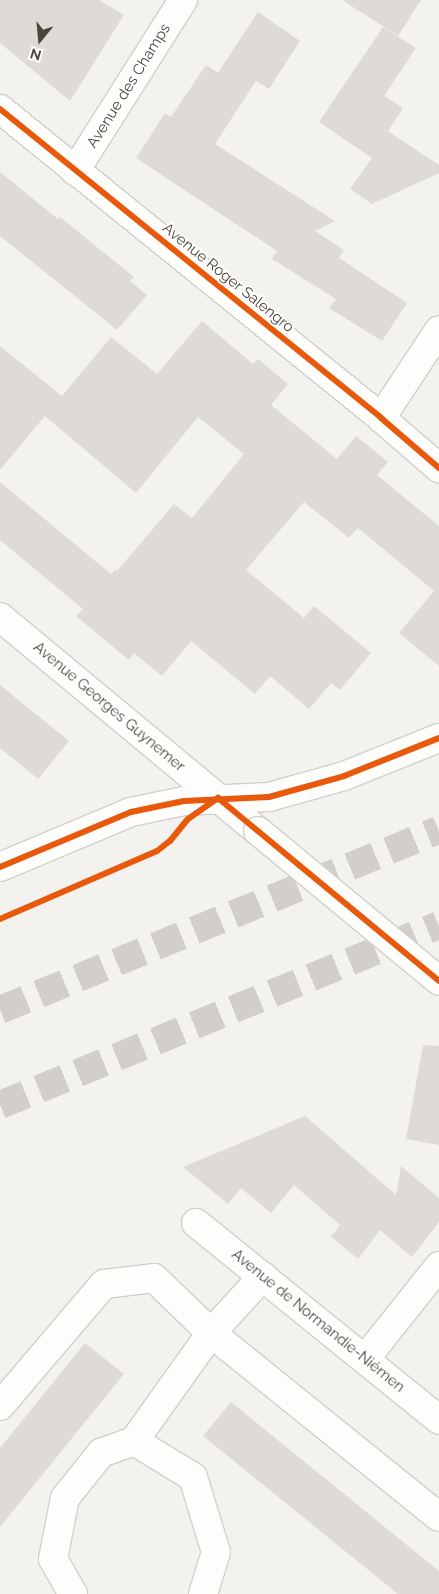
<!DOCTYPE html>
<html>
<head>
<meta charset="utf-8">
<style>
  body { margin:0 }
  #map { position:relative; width:439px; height:1594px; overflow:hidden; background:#f4f2ee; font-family:Raleway,sans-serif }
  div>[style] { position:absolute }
  .building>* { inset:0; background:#dedbd6 }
  .highway-tunnel>* { height:28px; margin-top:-14px; transform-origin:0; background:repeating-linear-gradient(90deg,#d2cfca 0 28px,transparent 0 42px) }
  .roads { filter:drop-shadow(1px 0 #d2d0cb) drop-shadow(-1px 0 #d2d0cb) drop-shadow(0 1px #d2d0cb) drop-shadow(0 -1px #d2d0cb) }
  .minor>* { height:28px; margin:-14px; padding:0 14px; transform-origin:14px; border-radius:14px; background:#fdfdfc }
  .bridges { filter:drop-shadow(1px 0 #d2d0cb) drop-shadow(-1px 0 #d2d0cb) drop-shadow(0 1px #d2d0cb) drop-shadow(0 -1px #d2d0cb) }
  .minor-bridge>* { height:28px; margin:-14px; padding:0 14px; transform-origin:14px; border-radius:14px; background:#fdfdfc }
  .cycleway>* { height:6px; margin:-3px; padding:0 3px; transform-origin:3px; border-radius:3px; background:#e8590c }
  span { translate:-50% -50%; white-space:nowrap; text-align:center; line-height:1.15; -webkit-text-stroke:4px #fff; paint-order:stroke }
  .street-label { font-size:15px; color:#4b4439 }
  .north { position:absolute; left:15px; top:15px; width:50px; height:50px; -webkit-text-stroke:4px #fff; paint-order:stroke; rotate:197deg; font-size:14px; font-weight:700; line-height:20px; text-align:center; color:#4b4439 }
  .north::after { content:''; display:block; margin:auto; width:18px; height:22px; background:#4b4439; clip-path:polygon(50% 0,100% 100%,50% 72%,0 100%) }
</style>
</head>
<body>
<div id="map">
  <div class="building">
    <i style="clip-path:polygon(0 0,99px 0,124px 15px,70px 101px,0 43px)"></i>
    <i style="clip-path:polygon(342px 0,421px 0,398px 36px)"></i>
    <i style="clip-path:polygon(258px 12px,300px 41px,269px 89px,256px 81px,215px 144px,335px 221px,315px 231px,344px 250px,339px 258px,407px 303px,382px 341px,329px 308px,336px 299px,272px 259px,277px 251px,136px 158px,165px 113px,171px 117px,206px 65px,218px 73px)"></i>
    <i style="clip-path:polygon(383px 27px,416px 48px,384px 96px,403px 108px,388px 131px,439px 165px,439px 173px,372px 204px,350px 189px,372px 158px,319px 122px)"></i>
    <i style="clip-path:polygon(0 172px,58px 219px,60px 217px,134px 277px,130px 281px,147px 295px,117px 330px,0 236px)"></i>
    <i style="clip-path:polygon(202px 321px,253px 364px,258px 359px,288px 384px,271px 405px,337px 459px,356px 436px,388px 462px,377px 475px,439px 526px,439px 666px,399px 633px,434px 591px,358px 528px,349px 538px,304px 502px,246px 570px,304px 618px,314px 606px,371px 653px,340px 690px,331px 683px,309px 709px,270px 676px,255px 694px,191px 641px,162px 676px,134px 653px,129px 660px,76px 616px,83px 609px,0 540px,0 482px,111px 574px,116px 569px,117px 571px,174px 504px,192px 518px,244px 454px,198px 417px,136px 493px,45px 416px,54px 405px,0 470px,0 346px,62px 396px,111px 337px,157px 374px)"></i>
    <i style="clip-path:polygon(0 685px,69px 741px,38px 779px,0 748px)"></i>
    <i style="clip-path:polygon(423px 1045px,439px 1046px,439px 1145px,406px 1139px)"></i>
    <i style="clip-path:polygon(305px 1116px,396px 1195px,401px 1166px,439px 1198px,439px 1222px,412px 1257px,380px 1230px,358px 1259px,331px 1237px,340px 1225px,294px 1185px,271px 1213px,241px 1188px,228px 1204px,183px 1167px)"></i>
    <i style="clip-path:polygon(85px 1343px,124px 1374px,0 1527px,0 1448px)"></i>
    <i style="clip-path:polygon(231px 1402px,439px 1571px,439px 1594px,398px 1594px,203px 1436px)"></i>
  </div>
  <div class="highway-tunnel">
    <i style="left:0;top:1010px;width:474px;rotate:-22.3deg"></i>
    <i style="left:0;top:1105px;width:474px;rotate:-22.3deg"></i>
  </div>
  <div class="roads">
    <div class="minor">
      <i style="left:0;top:109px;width:491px;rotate:39deg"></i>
      <i style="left:381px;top:418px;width:77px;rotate:40.8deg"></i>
      <i style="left:75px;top:171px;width:202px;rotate:-57.7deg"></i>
      <i style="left:381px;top:418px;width:105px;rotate:-56.6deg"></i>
      <i style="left:0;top:617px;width:335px;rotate:39.7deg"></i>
      <i style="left:0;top:867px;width:142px;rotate:-22.8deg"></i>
      <i style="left:131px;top:812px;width:54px;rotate:-11.7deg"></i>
      <i style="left:184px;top:801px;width:85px;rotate:-2.7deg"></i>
      <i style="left:269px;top:797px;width:78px;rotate:-15.6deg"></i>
      <i style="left:344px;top:776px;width:102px;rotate:-21.8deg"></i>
      <i style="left:196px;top:1223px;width:313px;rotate:39deg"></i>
      <i style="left:365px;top:1359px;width:119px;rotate:-51.5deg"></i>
      <i style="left:0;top:1406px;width:160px;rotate:-49.6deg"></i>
      <i style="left:104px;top:1284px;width:50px;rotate:-6.8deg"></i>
      <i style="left:154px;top:1278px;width:79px;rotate:44deg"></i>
      <i style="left:211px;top:1333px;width:77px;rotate:-47.6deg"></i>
      <i style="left:134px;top:1441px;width:69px;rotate:31.4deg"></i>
      <i style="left:193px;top:1477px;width:78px;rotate:73deg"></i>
      <i style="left:216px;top:1552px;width:44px;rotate:107.2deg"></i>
      <i style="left:73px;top:1594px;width:40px;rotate:-119.7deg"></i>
      <i style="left:53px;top:1559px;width:62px;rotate:-78.9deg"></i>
      <i style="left:65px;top:1498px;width:58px;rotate:-51.3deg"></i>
      <i style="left:101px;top:1453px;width:35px;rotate:-20deg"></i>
      <i style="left:134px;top:1441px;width:133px;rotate:-54.5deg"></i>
      <i style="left:211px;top:1333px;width:293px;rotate:38.9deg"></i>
    </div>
  </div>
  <div class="bridges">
    <div class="minor-bridge">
      <i style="left:258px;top:831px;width:235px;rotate:39.6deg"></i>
    </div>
  </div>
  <div class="cycleway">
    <i style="left:0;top:109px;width:491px;rotate:39deg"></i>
    <i style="left:381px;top:418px;width:77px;rotate:40.8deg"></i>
    <i style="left:218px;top:798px;width:287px;rotate:39.6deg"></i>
    <i style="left:0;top:867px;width:142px;rotate:-22.8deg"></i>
    <i style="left:131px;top:812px;width:54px;rotate:-11.7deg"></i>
    <i style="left:184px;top:801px;width:85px;rotate:-2.7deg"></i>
    <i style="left:269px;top:797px;width:78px;rotate:-15.6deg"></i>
    <i style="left:344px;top:776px;width:102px;rotate:-21.8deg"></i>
    <i style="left:0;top:919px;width:171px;rotate:-23.4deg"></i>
    <i style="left:157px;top:851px;width:16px;rotate:-38deg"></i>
    <i style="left:170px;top:841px;width:28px;rotate:-51deg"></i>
    <i style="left:188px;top:819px;width:37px;rotate:-35deg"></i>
  </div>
  <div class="street-label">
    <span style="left:129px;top:86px;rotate:-58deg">Avenue des Champs</span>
    <span style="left:228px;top:278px;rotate:39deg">Avenue Roger Salengro</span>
    <span style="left:109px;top:707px;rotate:40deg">Avenue Georges Guynemer</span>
    <span style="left:318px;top:1321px;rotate:39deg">Avenue de Normandie-Niémen</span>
  </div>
  <div class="north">N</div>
</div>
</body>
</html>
